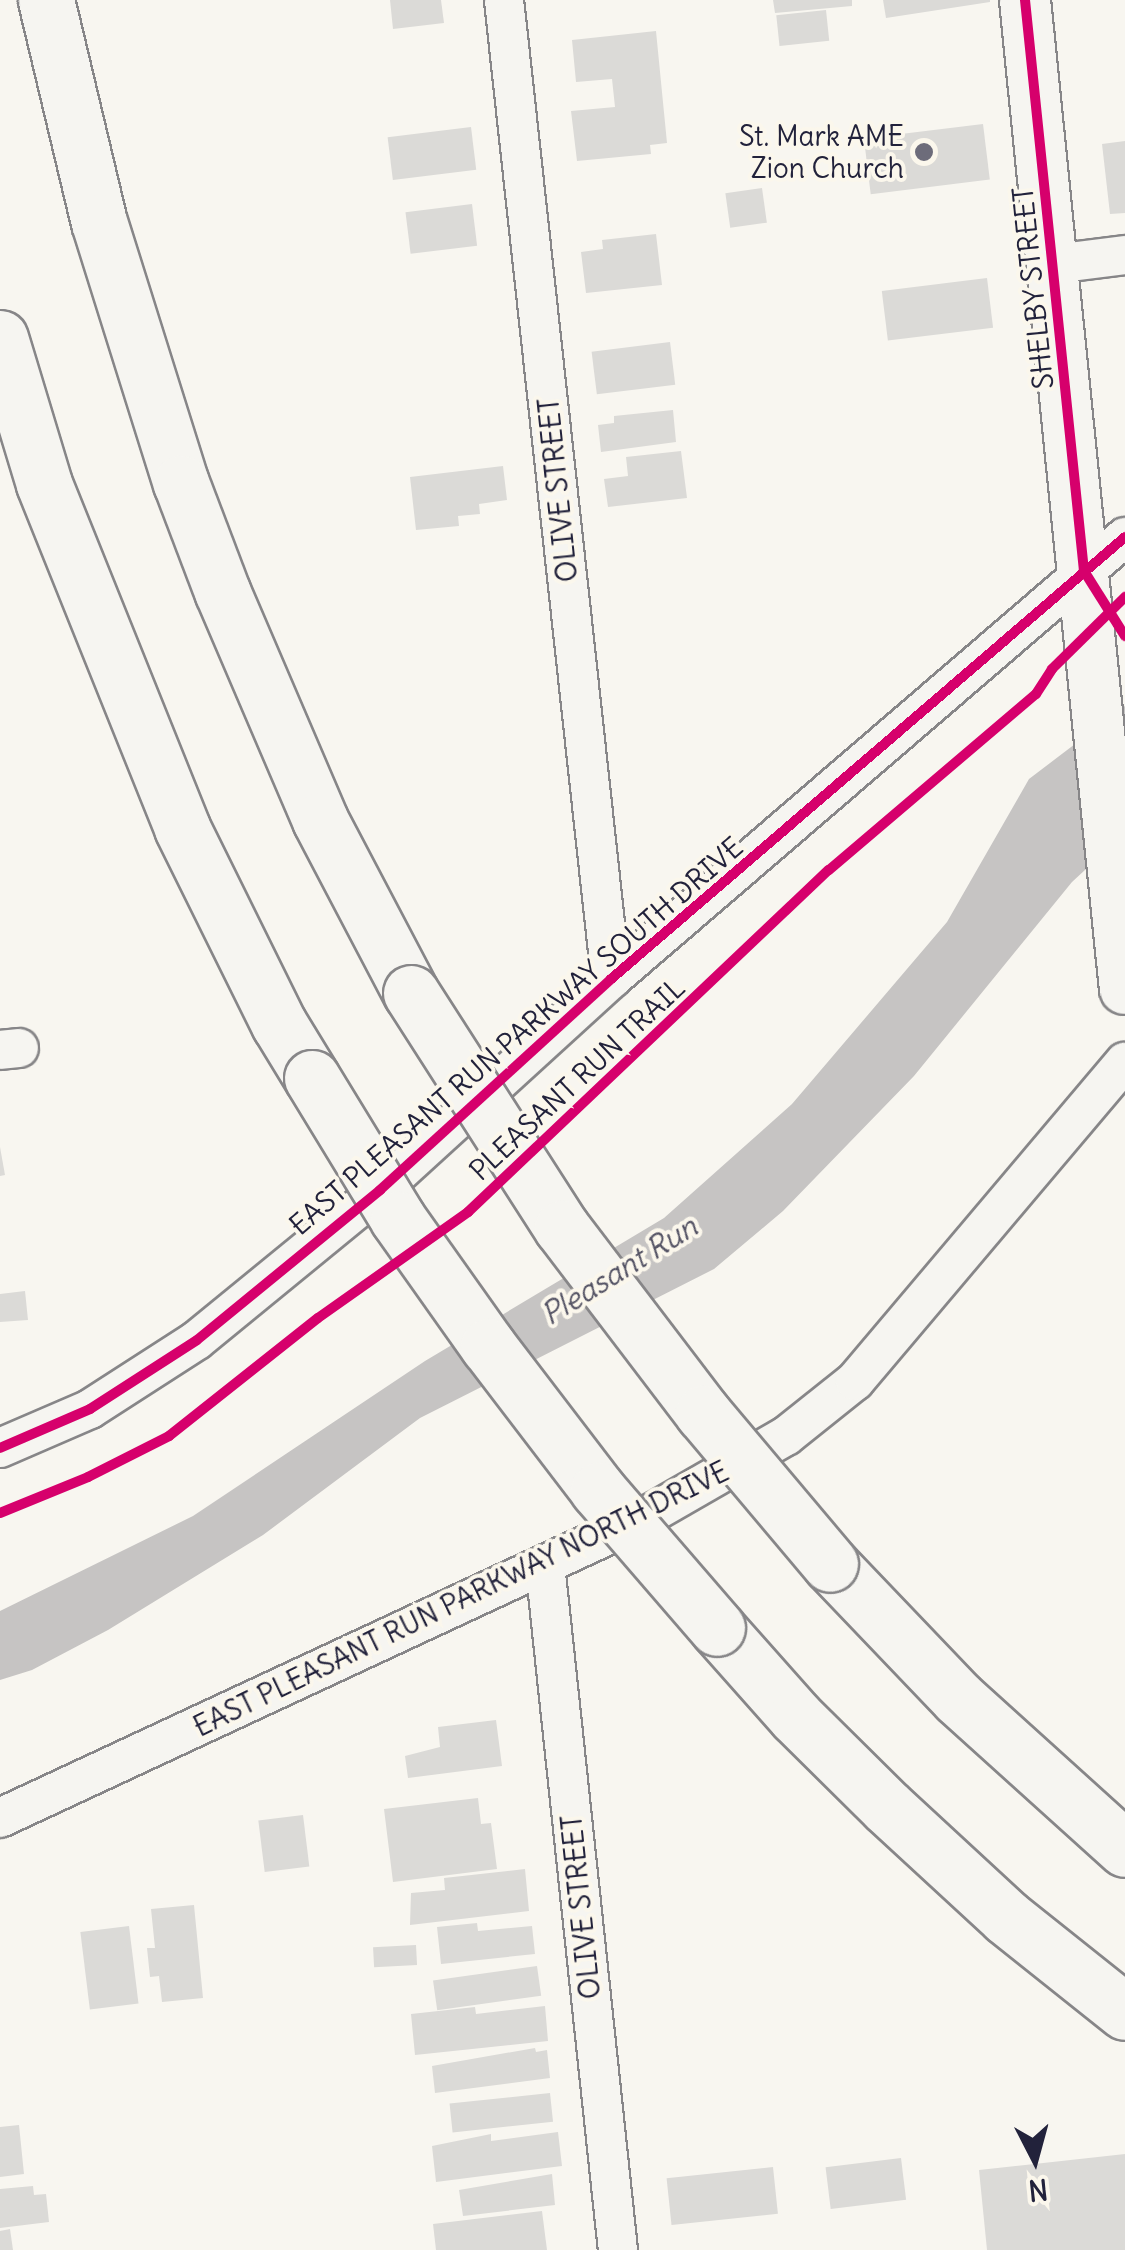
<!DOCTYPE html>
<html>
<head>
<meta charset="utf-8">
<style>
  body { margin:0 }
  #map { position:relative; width:1125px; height:2250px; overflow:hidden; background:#f8f6f0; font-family:Delius,sans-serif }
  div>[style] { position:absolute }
  .water>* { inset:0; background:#c6c4c3 }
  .building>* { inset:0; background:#dbdad7; transform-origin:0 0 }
  .roads { filter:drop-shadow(2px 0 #878688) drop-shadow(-2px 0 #878688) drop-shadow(0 2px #878688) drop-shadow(0 -2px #878688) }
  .minor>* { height:38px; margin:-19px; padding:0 19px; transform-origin:19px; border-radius:19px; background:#f6f5f1 }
  .major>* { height:50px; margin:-25px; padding:0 25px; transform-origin:25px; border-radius:25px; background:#f6f5f1 }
  .highway>* { height:55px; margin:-27.5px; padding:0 27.5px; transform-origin:27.5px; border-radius:27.5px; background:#f6f5f1 }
  .bridges { filter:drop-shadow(2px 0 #878688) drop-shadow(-2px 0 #878688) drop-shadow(0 2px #878688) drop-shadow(0 -2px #878688) }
  .highway-bridge>* { height:55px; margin:-27.5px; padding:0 27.5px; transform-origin:27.5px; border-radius:27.5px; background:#f6f5f1 }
  .cycleway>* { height:10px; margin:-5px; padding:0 5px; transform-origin:5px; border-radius:5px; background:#d6006c }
  .dots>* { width:28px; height:28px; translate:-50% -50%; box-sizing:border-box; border:5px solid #fbf7ec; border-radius:50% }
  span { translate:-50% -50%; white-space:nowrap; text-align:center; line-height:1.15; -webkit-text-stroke:8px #fbf7ec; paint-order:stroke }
  .poi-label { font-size:28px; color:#22223b }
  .right { translate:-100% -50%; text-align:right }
  .street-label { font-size:28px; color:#22223b }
  .water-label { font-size:30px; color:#545364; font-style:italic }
  .north { position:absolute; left:985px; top:2110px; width:100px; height:100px; -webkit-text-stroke:8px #fbf7ec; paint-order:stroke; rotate:174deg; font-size:28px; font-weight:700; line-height:40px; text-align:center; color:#22223b }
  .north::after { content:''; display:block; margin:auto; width:35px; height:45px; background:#22223b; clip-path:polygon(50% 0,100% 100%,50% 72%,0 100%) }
</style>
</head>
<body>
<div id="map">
  <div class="water">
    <i style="clip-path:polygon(1125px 706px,1125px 833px,1072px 882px,914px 1076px,783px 1211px,714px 1269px,420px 1418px,263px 1535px,108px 1630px,32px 1670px,0 1680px,0 1611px,193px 1516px,425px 1361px,664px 1218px,792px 1104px,947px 922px,1029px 779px)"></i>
  </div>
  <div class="building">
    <i style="clip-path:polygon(390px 0,441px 0,444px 23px,393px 29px)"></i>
    <i style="clip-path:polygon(773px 0,852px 0,852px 6px,775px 13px)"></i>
    <i style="clip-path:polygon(883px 0,990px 0,990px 2px,886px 18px)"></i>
    <i style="left:826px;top:10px;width:31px;height:50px;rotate:84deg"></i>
    <i style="clip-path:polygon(656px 31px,667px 143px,650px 145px,651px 154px,577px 161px,571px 111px,615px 107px,612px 79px,576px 82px,572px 40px)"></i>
    <i style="left:983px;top:124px;width:56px;height:120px;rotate:83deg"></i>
    <i style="left:471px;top:127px;width:43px;height:84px;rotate:83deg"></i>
    <i style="clip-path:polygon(1125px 141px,1125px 213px,1110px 214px,1102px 144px)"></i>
    <i style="left:762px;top:188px;width:35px;height:37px;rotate:82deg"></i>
    <i style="left:472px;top:204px;width:42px;height:67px;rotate:83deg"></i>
    <i style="clip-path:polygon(656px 234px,662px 285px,586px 293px,581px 252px,603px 249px,602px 240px)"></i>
    <i style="left:987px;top:278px;width:50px;height:106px;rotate:83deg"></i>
    <i style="left:670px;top:342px;width:43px;height:79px;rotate:83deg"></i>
    <i style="clip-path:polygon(673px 410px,676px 442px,601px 452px,598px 425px,614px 423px,614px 416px)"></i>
    <i style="clip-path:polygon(681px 451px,687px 498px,608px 507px,604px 479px,628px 476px,626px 457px)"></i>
    <i style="clip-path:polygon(503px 466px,507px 500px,479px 504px,480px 514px,458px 516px,459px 526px,416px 530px,410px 477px)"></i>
    <i style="clip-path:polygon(0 1147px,5px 1175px,0 1176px)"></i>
    <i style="clip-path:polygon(25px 1291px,28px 1320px,0 1322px,0 1294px)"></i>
    <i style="clip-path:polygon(496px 1720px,502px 1766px,408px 1778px,405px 1756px,440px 1747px,438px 1727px)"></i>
    <i style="clip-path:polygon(478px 1798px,481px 1824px,491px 1823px,497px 1869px,393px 1882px,384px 1809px)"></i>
    <i style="left:303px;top:1815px;width:52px;height:45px;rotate:83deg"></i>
    <i style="clip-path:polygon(525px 1869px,529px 1911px,410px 1925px,411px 1893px,445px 1890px,444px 1878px)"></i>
    <i style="clip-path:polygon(194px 1905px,203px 1998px,162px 2002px,159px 1976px,150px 1977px,147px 1948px,155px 1948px,151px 1909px)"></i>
    <i style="clip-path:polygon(477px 1923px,478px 1931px,532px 1926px,535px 1954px,441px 1964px,437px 1927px)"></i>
    <i style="left:129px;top:1926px;width:78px;height:49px;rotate:83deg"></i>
    <i style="left:416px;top:1945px;width:20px;height:43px;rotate:87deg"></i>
    <i style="left:537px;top:1966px;width:30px;height:105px;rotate:82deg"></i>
    <i style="clip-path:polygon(545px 2006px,548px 2041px,415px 2055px,411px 2014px,475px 2007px,476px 2014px)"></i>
    <i style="clip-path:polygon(535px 2048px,536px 2052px,547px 2050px,550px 2078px,435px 2093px,432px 2066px)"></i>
    <i style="left:550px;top:2093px;width:29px;height:101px;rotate:84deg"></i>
    <i style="clip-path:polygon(19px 2125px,24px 2174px,0 2177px,0 2127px)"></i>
    <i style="clip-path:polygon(558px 2132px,562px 2166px,436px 2182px,432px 2146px,491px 2134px,491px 2141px)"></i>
    <i style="clip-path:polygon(1125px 2154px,1125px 2250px,987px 2250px,979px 2170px)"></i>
    <i style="left:901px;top:2158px;width:42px;height:76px;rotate:83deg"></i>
    <i style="left:773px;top:2167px;width:47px;height:107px;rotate:84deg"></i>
    <i style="clip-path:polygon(552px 2174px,555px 2205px,463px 2216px,459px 2190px)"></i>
    <i style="clip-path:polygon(33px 2186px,34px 2195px,46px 2194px,49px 2222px,0 2228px,0 2189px)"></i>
    <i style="clip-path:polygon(542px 2211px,547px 2250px,436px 2250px,433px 2224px)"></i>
    <i style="clip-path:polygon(10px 2229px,13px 2250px,0 2250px,0 2231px)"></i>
  </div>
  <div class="roads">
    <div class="minor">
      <i style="left:504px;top:0;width:985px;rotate:83.76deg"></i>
      <i style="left:1054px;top:264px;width:72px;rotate:-7.2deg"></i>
      <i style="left:0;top:1050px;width:19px;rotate:-6deg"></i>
      <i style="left:0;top:1448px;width:98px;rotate:-23.4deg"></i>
      <i style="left:90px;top:1409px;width:127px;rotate:-32.8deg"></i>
      <i style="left:197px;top:1340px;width:237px;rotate:-39.3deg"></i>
      <i style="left:380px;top:1190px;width:313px;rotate:-42.4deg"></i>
      <i style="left:611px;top:979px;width:678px;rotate:-40.69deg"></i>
      <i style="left:545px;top:1565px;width:689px;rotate:83.92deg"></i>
      <i style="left:0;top:1818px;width:704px;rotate:-24.96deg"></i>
      <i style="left:638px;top:1521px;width:171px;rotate:-29.9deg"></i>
      <i style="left:786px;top:1436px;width:88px;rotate:-38.6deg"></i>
      <i style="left:855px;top:1381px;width:418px;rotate:-49.8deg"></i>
    </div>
    <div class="major">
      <i style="left:1025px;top:0;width:994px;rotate:84.23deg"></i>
    </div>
    <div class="highway">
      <i style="left:46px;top:0;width:228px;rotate:76.6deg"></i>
      <i style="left:99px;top:222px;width:274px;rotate:72.6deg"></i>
      <i style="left:181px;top:483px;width:116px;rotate:69.2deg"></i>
      <i style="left:222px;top:591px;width:249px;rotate:66.8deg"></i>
      <i style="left:320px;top:820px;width:195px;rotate:62.3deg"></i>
      <i style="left:0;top:338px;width:152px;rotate:73.2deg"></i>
      <i style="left:44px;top:484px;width:371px;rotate:68.1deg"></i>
      <i style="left:182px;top:828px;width:219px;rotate:63.7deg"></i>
      <i style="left:279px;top:1024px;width:63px;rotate:58.6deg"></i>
      <i style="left:830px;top:1564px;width:185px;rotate:46.3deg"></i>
      <i style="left:958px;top:1698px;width:225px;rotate:42.1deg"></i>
      <i style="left:717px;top:1628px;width:119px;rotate:48.4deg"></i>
      <i style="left:796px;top:1717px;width:128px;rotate:44.7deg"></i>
      <i style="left:887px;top:1807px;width:162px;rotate:42.7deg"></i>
      <i style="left:1006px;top:1917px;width:152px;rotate:38.6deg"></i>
    </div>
  </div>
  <div class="bridges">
    <div class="highway-bridge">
      <i style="left:411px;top:993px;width:279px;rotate:57.3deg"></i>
      <i style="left:562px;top:1228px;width:233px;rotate:52.7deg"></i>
      <i style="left:703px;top:1413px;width:197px;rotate:49.9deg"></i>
      <i style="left:312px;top:1078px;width:165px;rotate:58.6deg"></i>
      <i style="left:398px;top:1219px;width:156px;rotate:54.7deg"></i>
      <i style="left:488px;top:1346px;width:181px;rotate:52.6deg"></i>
      <i style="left:598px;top:1490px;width:182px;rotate:49.2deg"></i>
    </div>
  </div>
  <div class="cycleway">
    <i style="left:1025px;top:0;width:574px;rotate:84.1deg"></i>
    <i style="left:1084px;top:571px;width:77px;rotate:57.8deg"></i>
    <i style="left:0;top:1448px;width:98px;rotate:-23.4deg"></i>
    <i style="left:90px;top:1409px;width:127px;rotate:-32.8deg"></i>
    <i style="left:197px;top:1340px;width:237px;rotate:-39.3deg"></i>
    <i style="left:380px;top:1190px;width:313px;rotate:-42.4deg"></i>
    <i style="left:611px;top:979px;width:678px;rotate:-40.69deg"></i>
    <i style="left:0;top:1513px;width:95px;rotate:-22.2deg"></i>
    <i style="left:88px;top:1477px;width:91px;rotate:-26.8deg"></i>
    <i style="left:169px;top:1436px;width:190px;rotate:-38.4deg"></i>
    <i style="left:318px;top:1318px;width:184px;rotate:-35.2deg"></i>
    <i style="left:468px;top:1212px;width:497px;rotate:-43.5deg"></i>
    <i style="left:829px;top:870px;width:272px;rotate:-40.4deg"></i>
    <i style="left:1036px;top:694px;width:30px;rotate:-57deg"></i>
    <i style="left:1052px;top:669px;width:103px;rotate:-44.6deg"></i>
  </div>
  <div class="dots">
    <i style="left:924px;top:152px;background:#6d6c7a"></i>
  </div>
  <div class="poi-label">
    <span class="right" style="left:904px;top:152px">St. Mark AME<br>Zion Church</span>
  </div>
  <div class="street-label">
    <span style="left:1033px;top:288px;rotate:-96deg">SHELBY STREET</span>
    <span style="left:558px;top:490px;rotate:-96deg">OLIVE STREET</span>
    <span style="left:516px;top:1036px;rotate:-41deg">EAST PLEASANT RUN PARKWAY SOUTH DRIVE</span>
    <span style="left:577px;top:1079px;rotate:-43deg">PLEASANT RUN TRAIL</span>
    <span style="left:461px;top:1599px;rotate:-26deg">EAST PLEASANT RUN PARKWAY NORTH DRIVE</span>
    <span style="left:581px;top:1907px;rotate:-96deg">OLIVE STREET</span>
  </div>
  <div class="water-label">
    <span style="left:619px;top:1270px;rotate:-32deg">Pleasant Run</span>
  </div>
  <div class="north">N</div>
</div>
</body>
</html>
